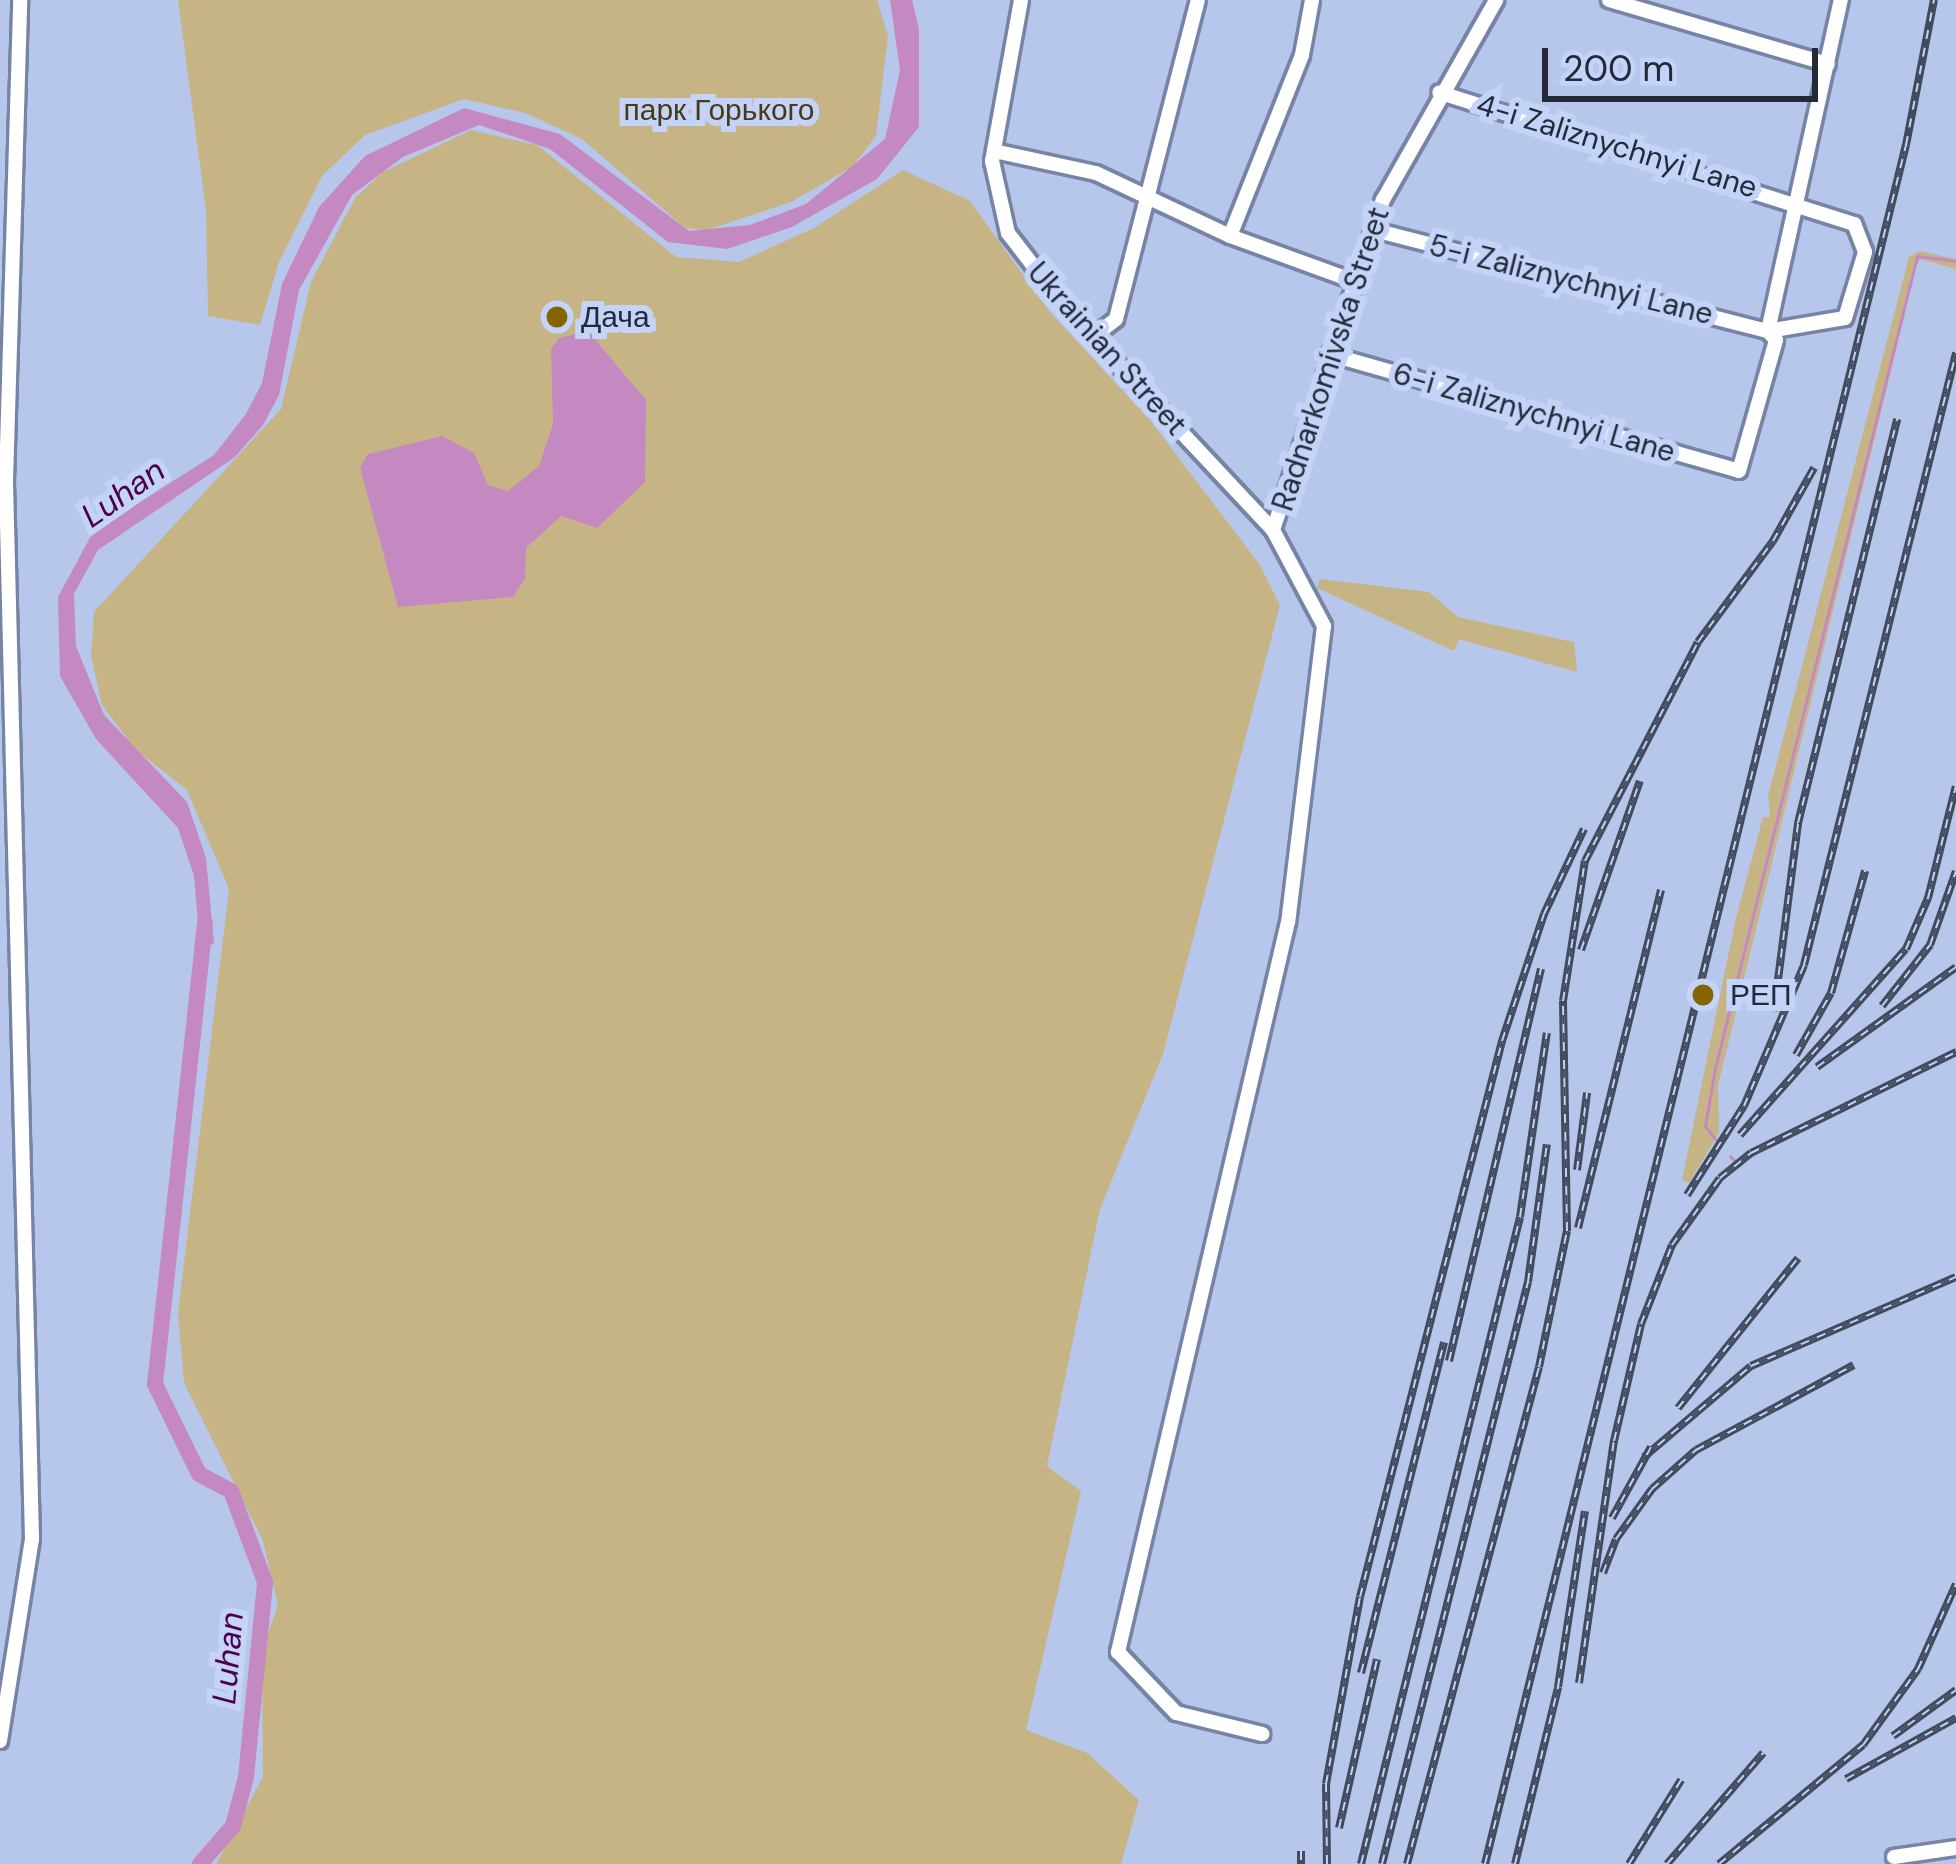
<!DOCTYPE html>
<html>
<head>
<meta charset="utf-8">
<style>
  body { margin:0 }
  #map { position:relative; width:1956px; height:1864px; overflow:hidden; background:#b7c6eb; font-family:"DM Sans",sans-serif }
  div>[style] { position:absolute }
  .green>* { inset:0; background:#c7b485 }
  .water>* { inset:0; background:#c589c2 }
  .stream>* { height:3px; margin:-1.5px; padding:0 1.5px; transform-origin:1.5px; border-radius:1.5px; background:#c589c2 }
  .river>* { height:16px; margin:-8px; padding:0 8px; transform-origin:8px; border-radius:8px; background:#c589c2 }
  .roads { filter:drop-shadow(3px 0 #7684a6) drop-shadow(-3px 0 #7684a6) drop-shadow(0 3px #7684a6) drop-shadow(0 -3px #7684a6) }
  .minor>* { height:14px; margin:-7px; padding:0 7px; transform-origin:7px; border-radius:7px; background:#fff }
  .rail>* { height:8px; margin-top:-4px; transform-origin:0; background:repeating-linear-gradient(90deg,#c4d3f8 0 9px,#424a5d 0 18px); box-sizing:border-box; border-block:3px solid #424a5d }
  .dots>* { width:33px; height:33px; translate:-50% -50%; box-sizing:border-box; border:6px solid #c4d3f8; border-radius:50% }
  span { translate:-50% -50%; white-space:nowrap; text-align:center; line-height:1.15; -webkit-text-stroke:12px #c4d3f8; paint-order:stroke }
  .park-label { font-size:30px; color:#483a17 }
  .street-label { font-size:30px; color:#232937 }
  .poi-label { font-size:30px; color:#232937 }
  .left { translate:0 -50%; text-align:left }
  .water-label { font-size:33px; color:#4c004c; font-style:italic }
  .scale { position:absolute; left:1542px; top:48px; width:276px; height:54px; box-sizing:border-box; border:6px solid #232937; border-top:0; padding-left:15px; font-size:36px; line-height:42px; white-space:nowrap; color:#232937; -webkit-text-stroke:9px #c4d3f8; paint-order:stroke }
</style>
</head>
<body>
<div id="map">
  <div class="green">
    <i style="clip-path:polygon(178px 0,877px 0,888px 36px,876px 136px,853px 166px,791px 202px,707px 230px,685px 228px,582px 139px,525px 113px,464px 99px,365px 135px,322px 176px,279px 262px,260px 325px,208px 316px,206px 210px)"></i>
    <i style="clip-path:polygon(471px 130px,537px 145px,676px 257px,739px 262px,814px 228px,903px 170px,970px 201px,1049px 311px,1150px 420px,1260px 565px,1280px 605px,1163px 1054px,1100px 1209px,1047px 1466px,1081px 1491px,1026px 1730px,1087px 1753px,1139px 1800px,1121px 1864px,216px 1864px,263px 1777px,262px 1651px,278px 1605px,263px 1541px,184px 1383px,178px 1313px,229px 889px,187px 790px,135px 749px,102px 705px,91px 656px,94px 612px,281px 409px,311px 282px,355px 198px,383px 172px)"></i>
    <i style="clip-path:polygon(1919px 251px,1956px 259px,1956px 269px,1920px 259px,1916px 267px,1718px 1086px,1719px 1133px,1689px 1183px,1682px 1180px,1735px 922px,1763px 817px,1770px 817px,1768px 796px,1909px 257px)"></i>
    <i style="clip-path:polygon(1320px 579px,1429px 592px,1458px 617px,1574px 642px,1577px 672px,1459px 639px,1454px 651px,1317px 588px)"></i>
  </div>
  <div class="water">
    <i style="clip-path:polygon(890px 0,912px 0,919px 29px,919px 127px,877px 179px,792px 227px,727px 249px,668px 242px,550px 149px,479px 125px,403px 157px,352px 195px,299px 290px,279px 395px,263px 425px,235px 457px,98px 550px,74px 594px,76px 646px,104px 715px,187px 802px,206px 858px,214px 944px,200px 946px,194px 876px,178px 828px,96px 739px,60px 676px,58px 597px,93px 532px,214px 455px,246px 414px,262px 383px,282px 284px,319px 207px,365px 156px,464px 108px,560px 134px,689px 231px,750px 225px,806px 204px,885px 139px,900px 70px)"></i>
    <i style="clip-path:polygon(588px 331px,646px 400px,645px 482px,597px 528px,561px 516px,526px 548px,525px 578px,513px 597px,398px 607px,360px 468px,368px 454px,442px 436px,474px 453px,488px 485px,508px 491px,539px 466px,553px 424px,551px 349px,559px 338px)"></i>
  </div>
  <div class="stream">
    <i style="left:1716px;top:1140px;width:18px;rotate:-128deg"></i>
    <i style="left:1705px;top:1126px;width:59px;rotate:-80.2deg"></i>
    <i style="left:1715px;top:1068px;width:837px;rotate:-76.03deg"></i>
    <i style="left:1917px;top:256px;width:39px;rotate:7deg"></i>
    <i style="left:1730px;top:1156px;width:13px;rotate:45deg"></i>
  </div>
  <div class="river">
    <i style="left:200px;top:1864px;width:50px;rotate:-49deg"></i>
    <i style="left:233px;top:1826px;width:51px;rotate:-75.1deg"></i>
    <i style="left:246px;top:1777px;width:196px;rotate:-84.4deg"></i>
    <i style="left:265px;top:1582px;width:97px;rotate:-110.5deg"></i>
    <i style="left:231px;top:1491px;width:36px;rotate:-152deg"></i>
    <i style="left:199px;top:1474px;width:100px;rotate:-116.1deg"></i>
    <i style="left:155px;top:1384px;width:463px;rotate:-83.8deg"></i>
  </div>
  <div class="roads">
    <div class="minor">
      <i style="left:1021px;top:0;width:164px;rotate:100.2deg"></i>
      <i style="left:992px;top:161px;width:74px;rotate:77.5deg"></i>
      <i style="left:1008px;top:233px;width:98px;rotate:52.4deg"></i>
      <i style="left:1068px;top:311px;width:300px;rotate:46.9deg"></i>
      <i style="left:1273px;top:530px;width:109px;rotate:62deg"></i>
      <i style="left:1324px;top:626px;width:298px;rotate:96.9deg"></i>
      <i style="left:1288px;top:922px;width:750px;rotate:103.11deg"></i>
      <i style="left:1118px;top:1652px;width:84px;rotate:46.4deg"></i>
      <i style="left:1176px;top:1713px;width:89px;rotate:13.7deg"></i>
      <i style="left:1609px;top:0;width:228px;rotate:16.3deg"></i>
      <i style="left:994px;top:151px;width:104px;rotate:12.2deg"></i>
      <i style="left:1096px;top:173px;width:148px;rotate:25.2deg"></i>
      <i style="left:1230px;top:236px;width:129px;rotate:20deg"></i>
      <i style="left:1374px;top:230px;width:407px;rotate:14.4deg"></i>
      <i style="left:1768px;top:331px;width:78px;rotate:-9.6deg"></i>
      <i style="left:1845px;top:318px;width:69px;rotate:-73.1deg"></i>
      <i style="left:1865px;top:252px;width:30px;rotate:-111deg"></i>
      <i style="left:1854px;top:224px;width:435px;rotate:-162.4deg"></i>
      <i style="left:1230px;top:236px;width:195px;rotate:-68.3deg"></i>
      <i style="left:1302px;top:55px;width:56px;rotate:-79.7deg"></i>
      <i style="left:1093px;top:337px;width:29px;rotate:-38deg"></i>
      <i style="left:1116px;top:319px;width:329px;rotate:-75.6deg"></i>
      <i style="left:1329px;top:354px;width:426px;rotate:15.9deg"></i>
      <i style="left:1739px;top:471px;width:136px;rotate:-74.2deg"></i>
      <i style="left:1776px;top:340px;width:12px;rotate:-132deg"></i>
      <i style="left:1768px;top:331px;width:339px;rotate:-77.6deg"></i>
      <i style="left:1273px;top:530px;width:348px;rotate:-71.6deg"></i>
      <i style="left:1383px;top:200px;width:230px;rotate:-60.5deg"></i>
      <i style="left:0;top:1741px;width:205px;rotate:-81deg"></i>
      <i style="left:32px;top:1539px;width:1058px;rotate:-91.41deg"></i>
      <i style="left:6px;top:481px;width:481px;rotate:-88.3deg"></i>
      <i style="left:1894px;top:1857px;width:63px;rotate:-8.3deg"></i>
    </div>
  </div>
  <div class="rail">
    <i style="left:1581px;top:950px;width:179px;rotate:-70.8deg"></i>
    <i style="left:1882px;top:1006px;width:78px;rotate:-51.8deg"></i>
    <i style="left:1930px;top:945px;width:78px;rotate:-70.6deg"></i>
    <i style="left:1774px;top:1011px;width:190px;rotate:-82.7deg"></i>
    <i style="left:1798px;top:823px;width:416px;rotate:-76.2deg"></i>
    <i style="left:1796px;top:1055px;width:71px;rotate:-60.6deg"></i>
    <i style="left:1831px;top:993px;width:127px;rotate:-74.4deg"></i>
    <i style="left:1817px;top:1067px;width:171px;rotate:-35.7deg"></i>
    <i style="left:1740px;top:1135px;width:249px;rotate:-48.3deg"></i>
    <i style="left:1906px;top:949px;width:56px;rotate:-66.7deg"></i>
    <i style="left:1928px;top:898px;width:115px;rotate:-76deg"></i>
    <i style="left:1577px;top:1170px;width:78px;rotate:-82.6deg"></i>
    <i style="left:1687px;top:1195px;width:106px;rotate:-57.4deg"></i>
    <i style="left:1744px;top:1106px;width:153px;rotate:-66.9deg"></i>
    <i style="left:1804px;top:965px;width:631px;rotate:-76.05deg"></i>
    <i style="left:1578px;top:1228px;width:348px;rotate:-76.2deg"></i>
    <i style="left:1449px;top:1361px;width:403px;rotate:-76.8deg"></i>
    <i style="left:1678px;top:1408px;width:192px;rotate:-51.3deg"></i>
    <i style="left:1644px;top:1457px;width:140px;rotate:-40.4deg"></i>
    <i style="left:1751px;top:1366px;width:223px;rotate:-23.5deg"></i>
    <i style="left:1612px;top:1518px;width:81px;rotate:-61.2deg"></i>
    <i style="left:1603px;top:1573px;width:36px;rotate:-69deg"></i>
    <i style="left:1616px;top:1539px;width:62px;rotate:-54.2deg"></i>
    <i style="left:1652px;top:1489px;width:59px;rotate:-41.6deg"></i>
    <i style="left:1696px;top:1450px;width:179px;rotate:-28.3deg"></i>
    <i style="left:1361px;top:1673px;width:341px;rotate:-75.9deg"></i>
    <i style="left:1579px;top:1683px;width:245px;rotate:-81.8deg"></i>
    <i style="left:1614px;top:1441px;width:120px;rotate:-77deg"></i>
    <i style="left:1641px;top:1324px;width:85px;rotate:-68.6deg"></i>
    <i style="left:1672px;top:1245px;width:82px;rotate:-54.4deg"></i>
    <i style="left:1720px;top:1178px;width:40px;rotate:-39deg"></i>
    <i style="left:1751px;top:1153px;width:229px;rotate:-26.2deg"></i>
    <i style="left:1893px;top:1736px;width:78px;rotate:-36.1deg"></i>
    <i style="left:1846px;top:1779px;width:126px;rotate:-29deg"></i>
    <i style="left:1339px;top:1828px;width:173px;rotate:-77.3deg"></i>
    <i style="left:1301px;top:1851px;width:13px;rotate:90deg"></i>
    <i style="left:1327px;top:1864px;width:80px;rotate:-90.7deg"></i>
    <i style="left:1326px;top:1784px;width:190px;rotate:-79.7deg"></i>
    <i style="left:1360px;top:1597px;width:574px;rotate:-75.67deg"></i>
    <i style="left:1502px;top:1041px;width:134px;rotate:-71.7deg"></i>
    <i style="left:1544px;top:914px;width:94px;rotate:-64.8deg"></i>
    <i style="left:1361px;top:1864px;width:666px;rotate:-76.19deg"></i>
    <i style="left:1520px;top:1217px;width:186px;rotate:-81.7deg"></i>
    <i style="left:1382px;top:1864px;width:600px;rotate:-75.92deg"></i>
    <i style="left:1528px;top:1282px;width:139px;rotate:-82.2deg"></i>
    <i style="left:1407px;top:1864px;width:514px;rotate:-75.13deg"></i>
    <i style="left:1539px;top:1367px;width:139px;rotate:-78.4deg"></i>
    <i style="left:1567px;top:1231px;width:230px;rotate:-91deg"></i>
    <i style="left:1563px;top:1001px;width:142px;rotate:-81.1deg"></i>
    <i style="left:1585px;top:861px;width:246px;rotate:-62.7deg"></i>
    <i style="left:1698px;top:642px;width:126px;rotate:-53.4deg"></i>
    <i style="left:1773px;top:541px;width:84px;rotate:-60.7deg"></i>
    <i style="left:1485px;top:1864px;width:1770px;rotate:-76.24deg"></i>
    <i style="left:1906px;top:145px;width:148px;rotate:-79.1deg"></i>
    <i style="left:1515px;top:1864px;width:182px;rotate:-76.3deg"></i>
    <i style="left:1558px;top:1687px;width:178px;rotate:-81.3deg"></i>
    <i style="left:1629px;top:1864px;width:99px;rotate:-58.2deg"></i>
    <i style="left:1667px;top:1864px;width:147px;rotate:-49.1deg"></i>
    <i style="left:1719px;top:1864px;width:187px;rotate:-39.6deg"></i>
    <i style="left:1863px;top:1745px;width:94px;rotate:-54.1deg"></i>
    <i style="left:1918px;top:1669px;width:93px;rotate:-65.9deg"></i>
  </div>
  <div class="dots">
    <i style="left:557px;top:317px;background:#846500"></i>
    <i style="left:1703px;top:995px;background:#846500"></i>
  </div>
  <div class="park-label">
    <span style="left:719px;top:110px">парк Горького</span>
  </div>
  <div class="street-label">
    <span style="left:1617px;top:146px;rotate:17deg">4-i Zaliznychnyi Lane</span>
    <span style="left:1571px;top:280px;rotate:14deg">5-i Zaliznychnyi Lane</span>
    <span style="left:1107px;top:349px;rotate:48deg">Ukrainian Street</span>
    <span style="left:1331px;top:359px;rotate:-72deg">Radnarkomivska Street</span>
    <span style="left:1534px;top:413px;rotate:16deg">6-i Zaliznychnyi Lane</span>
  </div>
  <div class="poi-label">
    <span class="left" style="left:581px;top:317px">Дача</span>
    <span class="left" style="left:1730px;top:995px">РЕП</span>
  </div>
  <div class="water-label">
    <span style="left:123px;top:493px;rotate:-35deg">Luhan</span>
    <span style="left:228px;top:1658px;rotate:-85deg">Luhan</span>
  </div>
  <div class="scale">200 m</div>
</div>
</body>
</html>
